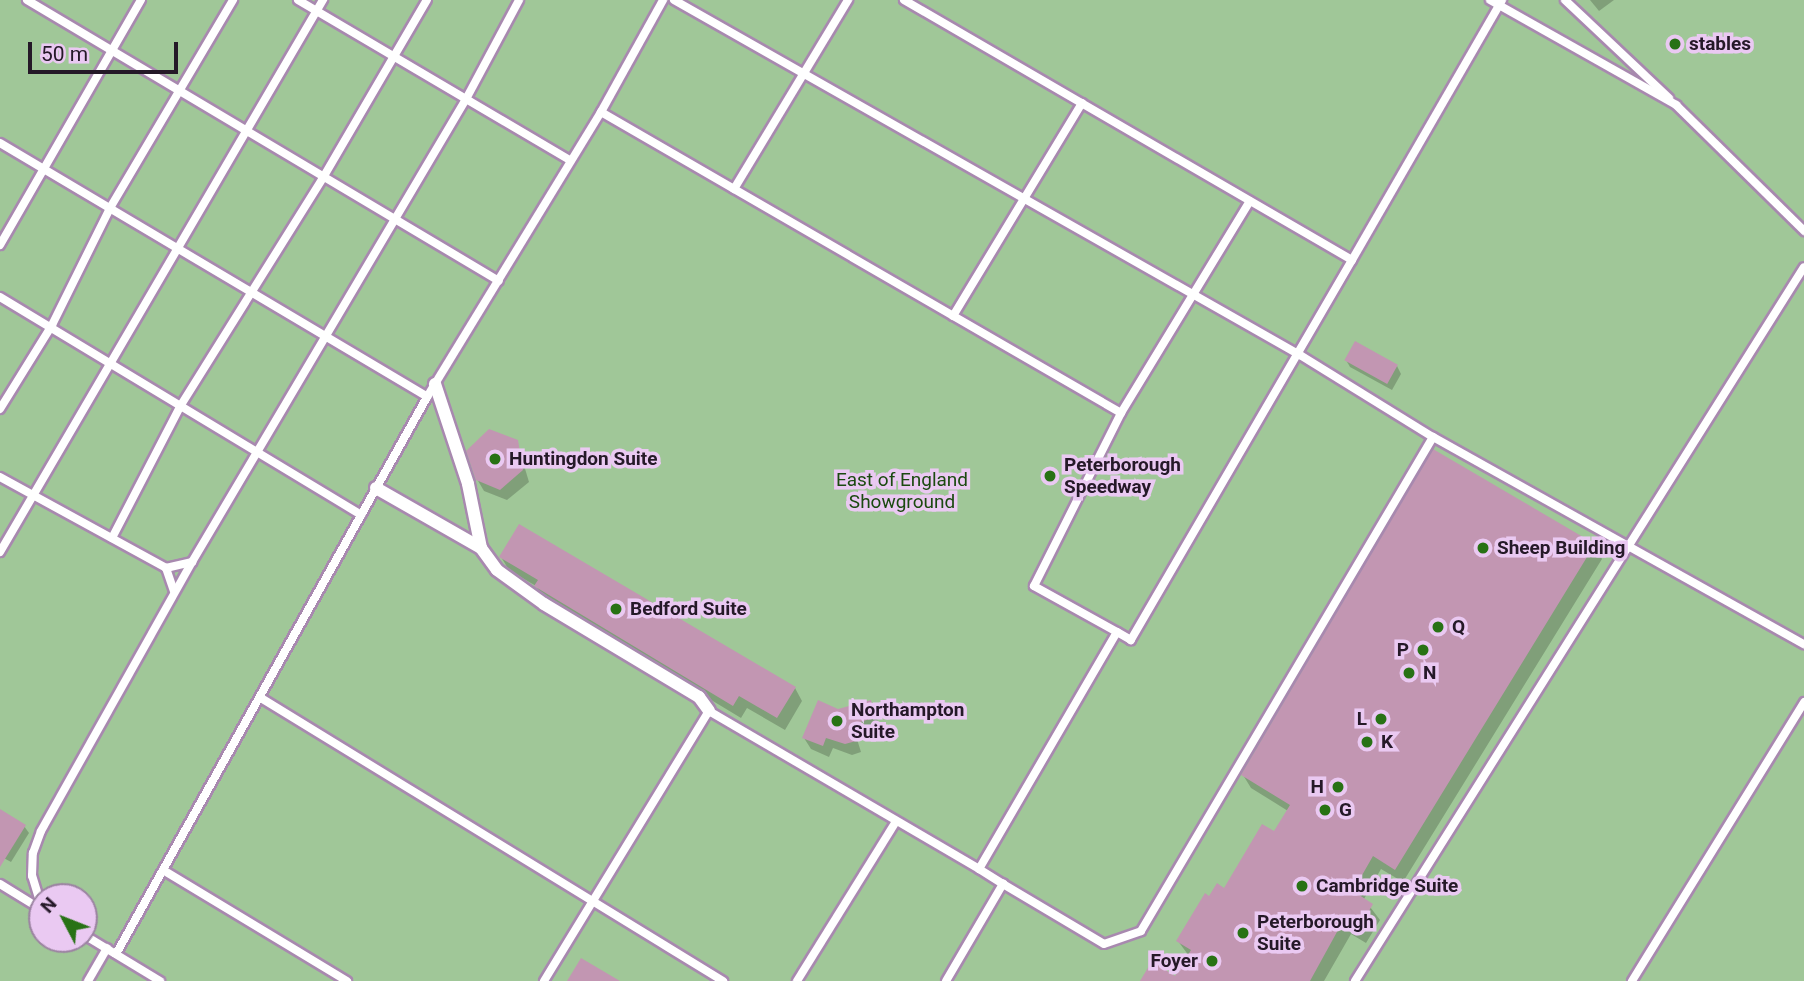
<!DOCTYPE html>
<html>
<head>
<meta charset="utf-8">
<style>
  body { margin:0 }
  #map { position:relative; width:1804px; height:981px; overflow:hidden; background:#ddbde4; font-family:Roboto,sans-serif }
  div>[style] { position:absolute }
  .green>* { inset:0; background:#a0c798 }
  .shadow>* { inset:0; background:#0003 }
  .building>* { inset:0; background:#c296b2; transform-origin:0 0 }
  .roads { filter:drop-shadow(2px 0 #a889af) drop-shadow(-2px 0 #a889af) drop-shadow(0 2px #a889af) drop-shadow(0 -2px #a889af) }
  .service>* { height:8px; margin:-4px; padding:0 4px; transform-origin:4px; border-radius:4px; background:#fff }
  .pedestrian>* { height:12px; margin:-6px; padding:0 6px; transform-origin:6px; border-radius:6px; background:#fff }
  .dots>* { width:19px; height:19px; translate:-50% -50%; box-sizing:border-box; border:4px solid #eac9f2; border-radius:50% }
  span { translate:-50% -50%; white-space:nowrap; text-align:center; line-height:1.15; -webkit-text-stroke:7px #eac9f2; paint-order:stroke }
  .poi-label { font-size:19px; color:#251928; font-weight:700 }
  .left { translate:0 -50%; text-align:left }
  .right { translate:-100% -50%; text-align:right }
  .park-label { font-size:19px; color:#1b4a10 }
  .north { position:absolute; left:28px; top:883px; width:70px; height:70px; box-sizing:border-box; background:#eac9f2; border:2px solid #9b83a1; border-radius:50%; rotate:312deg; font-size:19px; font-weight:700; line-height:28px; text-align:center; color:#251928 }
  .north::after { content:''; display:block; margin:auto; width:24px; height:32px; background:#287215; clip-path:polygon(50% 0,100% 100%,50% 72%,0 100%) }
  .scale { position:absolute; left:28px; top:42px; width:150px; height:32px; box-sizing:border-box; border:4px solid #251928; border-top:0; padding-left:9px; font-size:21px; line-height:24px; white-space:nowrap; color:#251928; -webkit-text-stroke:5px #eac9f2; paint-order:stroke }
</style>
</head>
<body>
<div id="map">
  <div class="green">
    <i style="clip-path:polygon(evenodd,0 0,1804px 0,1804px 981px,0 981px,0 0,42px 897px,84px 897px,84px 939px,42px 939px,42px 897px)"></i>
  </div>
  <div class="shadow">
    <i style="clip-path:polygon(1590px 0,1614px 0,1599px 11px)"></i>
    <i style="clip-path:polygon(1346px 360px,1397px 366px,1401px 374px,1392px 390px,1350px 367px)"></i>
    <i style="clip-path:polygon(517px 442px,529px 482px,507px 500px,484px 491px,477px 479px)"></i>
    <i style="clip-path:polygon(1594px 545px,1602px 559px,1403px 882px,1381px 869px,1364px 899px,1380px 920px,1366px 943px,1351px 934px,1324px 981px,1142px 981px,1175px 978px,1189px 956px,1178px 941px,1210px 898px,1224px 890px,1275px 834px,1288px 811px,1251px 788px,1243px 775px)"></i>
    <i style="clip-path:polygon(501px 557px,795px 688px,802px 701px,785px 730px,747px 708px,741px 718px,544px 599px,536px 586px,509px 570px)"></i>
    <i style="clip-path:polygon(870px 702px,881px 728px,856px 736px,861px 752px,852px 755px,833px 748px,829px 757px,811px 749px,804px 738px,838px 711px)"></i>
    <i style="clip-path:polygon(0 819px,24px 826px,29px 833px,11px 862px,0 856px)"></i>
  </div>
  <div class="building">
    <i style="left:1355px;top:341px;width:49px;height:22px;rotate:29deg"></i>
    <i style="clip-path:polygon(489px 429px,518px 440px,523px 470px,500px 490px,476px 480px,466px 451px)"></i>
    <i style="clip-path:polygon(1433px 449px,1595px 544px,1395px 870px,1373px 856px,1353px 891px,1373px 904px,1358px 930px,1343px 921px,1310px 981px,1140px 981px,1152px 961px,1175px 976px,1191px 950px,1176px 941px,1205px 893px,1209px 896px,1217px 883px,1224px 888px,1262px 824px,1274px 831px,1290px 805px,1241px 775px)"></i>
    <i style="clip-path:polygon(519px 524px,796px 687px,777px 718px,739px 696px,733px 706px,534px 586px,538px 580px,499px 557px)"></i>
    <i style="clip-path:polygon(818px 700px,838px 709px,871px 700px,876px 717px,851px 725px,856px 741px,845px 744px,826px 738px,823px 746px,802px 738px)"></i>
    <i style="clip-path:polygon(0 809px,26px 825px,0 867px)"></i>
    <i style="clip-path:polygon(581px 958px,620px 981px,567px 981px)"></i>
  </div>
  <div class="roads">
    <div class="service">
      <i style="left:27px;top:0;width:549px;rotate:30.77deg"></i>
      <i style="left:298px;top:0;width:316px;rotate:30.5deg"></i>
      <i style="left:674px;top:0;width:720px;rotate:29.56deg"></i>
      <i style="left:1300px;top:355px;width:156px;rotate:31.7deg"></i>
      <i style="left:1433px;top:437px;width:425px;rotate:29.2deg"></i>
      <i style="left:904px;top:0;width:518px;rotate:30.13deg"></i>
      <i style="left:1352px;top:260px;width:440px;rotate:120.2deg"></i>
      <i style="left:1131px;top:640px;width:16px;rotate:-150deg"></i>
      <i style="left:1490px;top:0;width:214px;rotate:29.4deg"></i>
      <i style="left:1676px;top:105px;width:180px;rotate:44.5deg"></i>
      <i style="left:1565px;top:0;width:143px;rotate:43.3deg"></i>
      <i style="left:601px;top:112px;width:601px;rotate:30.06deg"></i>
      <i style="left:1121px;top:413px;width:248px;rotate:-58.7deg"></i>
      <i style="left:0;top:143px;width:497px;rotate:30.7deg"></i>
      <i style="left:734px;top:189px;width:221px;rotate:-58.9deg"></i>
      <i style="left:0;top:245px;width:283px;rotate:-60.1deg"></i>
      <i style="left:1352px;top:260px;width:300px;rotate:-60deg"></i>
      <i style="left:0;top:297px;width:422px;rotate:31.1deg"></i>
      <i style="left:953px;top:316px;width:249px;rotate:-58.8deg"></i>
      <i style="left:0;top:409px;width:99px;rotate:-58.2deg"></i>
      <i style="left:52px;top:325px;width:131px;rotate:-63.6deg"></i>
      <i style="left:110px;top:208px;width:242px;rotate:-59.4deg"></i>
      <i style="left:0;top:477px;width:189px;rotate:28.7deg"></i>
      <i style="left:166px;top:568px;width:27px;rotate:-13deg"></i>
      <i style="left:192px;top:562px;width:538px;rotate:-59.38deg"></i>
      <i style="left:466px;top:99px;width:112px;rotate:-61.8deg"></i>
      <i style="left:112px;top:538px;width:150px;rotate:-62.6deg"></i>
      <i style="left:181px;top:405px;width:270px;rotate:-58deg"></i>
      <i style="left:324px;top:176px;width:204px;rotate:-59.7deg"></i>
      <i style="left:0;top:552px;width:640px;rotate:-59.67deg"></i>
      <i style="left:166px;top:568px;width:24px;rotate:71deg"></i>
      <i style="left:261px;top:698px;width:542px;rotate:31.49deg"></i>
      <i style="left:163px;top:870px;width:215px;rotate:31.1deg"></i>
      <i style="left:0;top:884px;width:46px;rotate:31.6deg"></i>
      <i style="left:1003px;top:884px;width:117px;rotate:30.7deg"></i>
      <i style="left:1104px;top:944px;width:39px;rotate:-19deg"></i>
      <i style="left:1141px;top:931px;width:574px;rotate:-59.41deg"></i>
      <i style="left:42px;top:908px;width:34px;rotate:-107deg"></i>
      <i style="left:32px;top:876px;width:23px;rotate:-88deg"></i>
      <i style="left:33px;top:853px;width:23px;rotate:-70deg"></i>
      <i style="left:41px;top:831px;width:308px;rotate:-60.7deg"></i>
      <i style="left:84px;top:935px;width:89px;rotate:31.2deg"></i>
      <i style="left:116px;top:954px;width:638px;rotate:-60.82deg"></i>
      <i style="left:427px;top:397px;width:334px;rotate:-58.6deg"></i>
      <i style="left:601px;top:112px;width:128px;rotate:-61deg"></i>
      <i style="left:88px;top:981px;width:38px;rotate:-60deg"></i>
      <i style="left:544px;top:981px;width:316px;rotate:-58.6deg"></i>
      <i style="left:709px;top:711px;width:313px;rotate:30.3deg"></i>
      <i style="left:979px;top:869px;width:274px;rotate:-59.8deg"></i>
      <i style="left:1117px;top:632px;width:95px;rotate:-151deg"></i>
      <i style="left:1034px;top:586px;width:194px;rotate:-63.3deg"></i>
      <i style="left:797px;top:981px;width:186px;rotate:-58.2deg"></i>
      <i style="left:946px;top:981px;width:113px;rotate:-59.6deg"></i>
      <i style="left:1003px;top:884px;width:28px;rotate:-148deg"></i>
      <i style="left:1355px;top:981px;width:843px;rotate:-57.84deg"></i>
      <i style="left:1632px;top:981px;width:328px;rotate:-58.3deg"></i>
    </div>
    <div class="pedestrian">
      <i style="left:435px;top:384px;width:105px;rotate:71.7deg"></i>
      <i style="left:468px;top:484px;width:65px;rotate:78.5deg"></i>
      <i style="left:481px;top:548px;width:27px;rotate:54deg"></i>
      <i style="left:497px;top:570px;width:58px;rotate:35.9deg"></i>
      <i style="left:544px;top:604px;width:181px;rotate:31deg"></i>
      <i style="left:699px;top:697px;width:17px;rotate:54deg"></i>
      <i style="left:376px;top:488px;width:121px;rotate:29.7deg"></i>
    </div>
  </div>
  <div class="dots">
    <i style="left:1675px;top:44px;background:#287215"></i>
    <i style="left:495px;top:459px;background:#287215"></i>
    <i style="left:1050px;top:476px;background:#287215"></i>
    <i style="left:1483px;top:548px;background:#287215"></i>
    <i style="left:616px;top:609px;background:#287215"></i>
    <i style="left:1438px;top:627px;background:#287215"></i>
    <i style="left:1423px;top:650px;background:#287215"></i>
    <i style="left:1409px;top:673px;background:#287215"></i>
    <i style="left:1381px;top:719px;background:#287215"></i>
    <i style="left:837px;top:721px;background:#287215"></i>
    <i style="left:1367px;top:742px;background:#287215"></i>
    <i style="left:1338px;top:787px;background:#287215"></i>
    <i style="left:1325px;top:810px;background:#287215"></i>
    <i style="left:1302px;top:886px;background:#287215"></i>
    <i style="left:1243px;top:933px;background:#287215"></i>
    <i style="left:1212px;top:961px;background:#287215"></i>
  </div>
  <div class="poi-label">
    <span class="left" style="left:1689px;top:44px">stables</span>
    <span class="left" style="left:509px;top:459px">Huntingdon Suite</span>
    <span class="left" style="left:1064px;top:476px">Peterborough<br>Speedway</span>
    <span class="left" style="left:1497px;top:548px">Sheep Building</span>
    <span class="left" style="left:630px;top:609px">Bedford Suite</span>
    <span class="left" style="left:1452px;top:627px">Q</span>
    <span class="right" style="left:1409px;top:650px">P</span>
    <span class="left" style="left:1423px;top:673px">N</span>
    <span class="left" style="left:851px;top:721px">Northampton<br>Suite</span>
    <span class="right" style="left:1367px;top:719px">L</span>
    <span class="left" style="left:1381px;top:742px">K</span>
    <span class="right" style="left:1324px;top:787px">H</span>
    <span class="left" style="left:1339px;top:810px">G</span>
    <span class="left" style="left:1316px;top:886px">Cambridge Suite</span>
    <span class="left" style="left:1257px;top:933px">Peterborough<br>Suite</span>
    <span class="right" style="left:1198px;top:961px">Foyer</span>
  </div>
  <div class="park-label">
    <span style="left:902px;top:491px">East of England<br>Showground</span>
  </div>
  <div class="north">N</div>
  <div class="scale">50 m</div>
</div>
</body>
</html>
